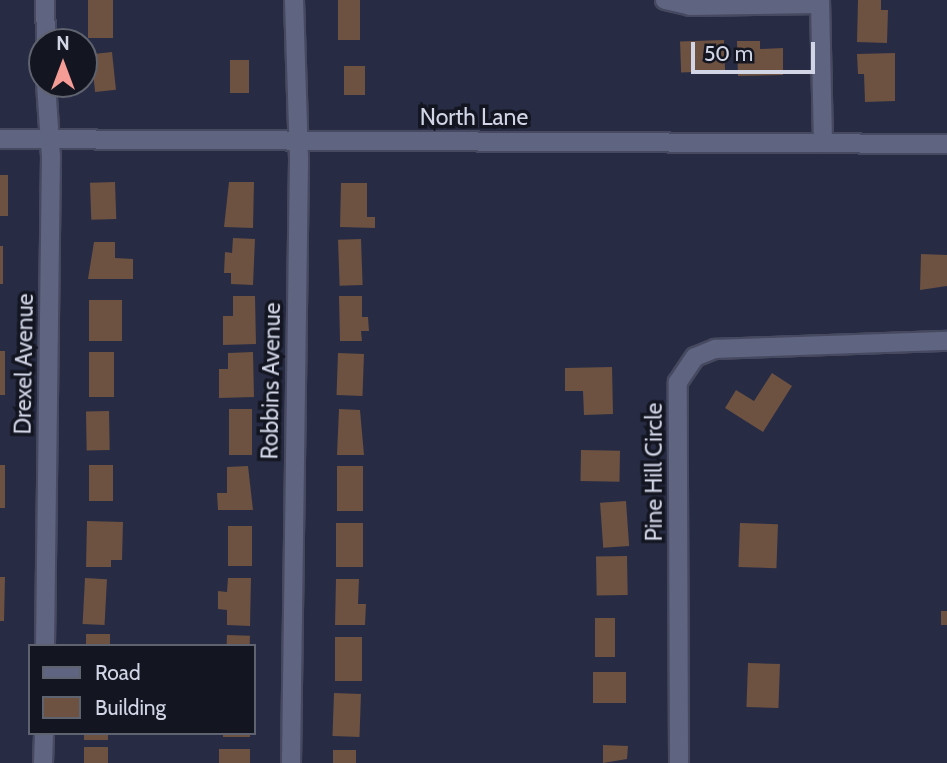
<!DOCTYPE html>
<html>
<head>
<meta charset="utf-8">
<style>
  body { margin:0 }
  #map { position:relative; width:947px; height:763px; overflow:hidden; background:#272c44; font-family:Cabin,sans-serif }
  div>[style] { position:absolute }
  .building>* { inset:0; background:#6d5141; transform-origin:0 0 }
  .roads { filter:drop-shadow(2px 0 #46495f) drop-shadow(-2px 0 #46495f) drop-shadow(0 2px #46495f) drop-shadow(0 -2px #46495f) }
  .minor>* { height:18px; margin:-9px; padding:0 9px; transform-origin:9px; border-radius:9px; background:#5f6581 }
  span { translate:-50% -50%; white-space:nowrap; text-align:center; line-height:1.15; -webkit-text-stroke:7px #131520; paint-order:stroke }
  .street-label { font-size:23px; color:#d1d5e6 }
  .legend { position:absolute; left:28px; top:644px; width:228px; height:91px; box-sizing:border-box; background:#131520; border:2px solid #5f626f; margin:0; padding:9px 12px; list-style:none; font-size:21px; color:#d1d5e6 }
  .legend li { display:flex; align-items:center; gap:14px; height:35px }
  .legend b { width:35px; border:2px solid #5f626f }
  .north { position:absolute; left:28px; top:28px; width:70px; height:70px; box-sizing:border-box; background:#131520; border:2px solid #5f626f; border-radius:50%; rotate:0deg; font-size:19px; font-weight:700; line-height:28px; text-align:center; color:#d1d5e6 }
  .north::after { content:''; display:block; margin:auto; width:24px; height:32px; background:#f59c96; clip-path:polygon(50% 0,100% 100%,50% 72%,0 100%) }
  .scale { position:absolute; left:691px; top:42px; width:124px; height:32px; box-sizing:border-box; border:4px solid #d1d5e6; border-top:0; padding-left:9px; font-size:21px; line-height:24px; white-space:nowrap; color:#d1d5e6; -webkit-text-stroke:5px #131520; paint-order:stroke }
</style>
</head>
<body>
<div id="map">
  <div class="building">
    <i style="left:88px;top:0;width:25px;height:38px"></i>
    <i style="left:338px;top:0;width:22px;height:40px"></i>
    <i style="clip-path:polygon(858px 0,881px 0,881px 10px,888px 10px,887px 43px,857px 42px)"></i>
    <i style="left:724px;top:40px;width:31px;height:44px;rotate:88deg"></i>
    <i style="clip-path:polygon(737px 41px,760px 41px,760px 49px,783px 48px,783px 75px,738px 76px)"></i>
    <i style="left:112px;top:52px;width:38px;height:21px;rotate:84deg"></i>
    <i style="clip-path:polygon(895px 53px,895px 101px,865px 102px,864px 74px,858px 74px,857px 54px)"></i>
    <i style="left:230px;top:60px;width:19px;height:33px"></i>
    <i style="left:344px;top:66px;width:21px;height:29px"></i>
    <i style="left:0;top:175px;width:8px;height:41px"></i>
    <i style="left:115px;top:182px;width:37px;height:25px;rotate:88deg"></i>
    <i style="clip-path:polygon(229px 182px,254px 182px,253px 228px,224px 227px)"></i>
    <i style="clip-path:polygon(341px 183px,367px 183px,367px 217px,375px 217px,375px 228px,340px 227px)"></i>
    <i style="clip-path:polygon(233px 238px,255px 239px,253px 285px,231px 284px,231px 273px,224px 273px,225px 252px,232px 253px)"></i>
    <i style="left:361px;top:239px;width:46px;height:23px;rotate:88deg"></i>
    <i style="clip-path:polygon(94px 242px,115px 242px,115px 258px,133px 259px,133px 279px,88px 279px)"></i>
    <i style="left:0;top:246px;width:3px;height:38px"></i>
    <i style="clip-path:polygon(921px 254px,947px 255px,947px 286px,920px 290px)"></i>
    <i style="clip-path:polygon(233px 296px,255px 296px,256px 344px,223px 345px,223px 316px,233px 316px)"></i>
    <i style="clip-path:polygon(339px 296px,362px 296px,362px 317px,368px 317px,369px 331px,361px 331px,362px 341px,340px 341px)"></i>
    <i style="left:89px;top:300px;width:33px;height:41px"></i>
    <i style="left:0;top:351px;width:5px;height:44px"></i>
    <i style="left:89px;top:352px;width:25px;height:45px"></i>
    <i style="clip-path:polygon(253px 352px,254px 397px,219px 398px,219px 369px,228px 369px,228px 353px)"></i>
    <i style="left:338px;top:353px;width:26px;height:42px;rotate:2deg"></i>
    <i style="clip-path:polygon(612px 367px,613px 414px,584px 415px,583px 391px,565px 391px,565px 368px)"></i>
    <i style="clip-path:polygon(772px 373px,792px 386px,763px 432px,725px 408px,736px 390px,754px 401px)"></i>
    <i style="left:229px;top:409px;width:23px;height:46px"></i>
    <i style="clip-path:polygon(339px 409px,360px 410px,364px 455px,337px 455px)"></i>
    <i style="left:109px;top:411px;width:39px;height:23px;rotate:89deg"></i>
    <i style="left:581px;top:450px;width:39px;height:31px;rotate:1deg"></i>
    <i style="left:0;top:465px;width:5px;height:43px"></i>
    <i style="left:89px;top:465px;width:24px;height:36px"></i>
    <i style="clip-path:polygon(248px 466px,253px 510px,218px 510px,217px 493px,227px 493px,227px 467px)"></i>
    <i style="left:337px;top:466px;width:26px;height:45px"></i>
    <i style="left:626px;top:501px;width:45px;height:26px;rotate:86deg"></i>
    <i style="clip-path:polygon(87px 521px,123px 522px,122px 560px,111px 560px,111px 567px,86px 567px)"></i>
    <i style="left:336px;top:523px;width:27px;height:44px"></i>
    <i style="left:740px;top:523px;width:38px;height:44px;rotate:2deg"></i>
    <i style="left:228px;top:526px;width:24px;height:40px"></i>
    <i style="left:627px;top:556px;width:39px;height:31px;rotate:89deg"></i>
    <i style="clip-path:polygon(0 577px,5px 577px,4px 621px,0 621px)"></i>
    <i style="left:85px;top:578px;width:22px;height:46px;rotate:3deg"></i>
    <i style="clip-path:polygon(228px 578px,251px 578px,250px 626px,227px 625px,227px 610px,218px 609px,218px 591px,227px 592px)"></i>
    <i style="clip-path:polygon(336px 579px,359px 579px,358px 604px,366px 604px,365px 625px,335px 625px)"></i>
    <i style="left:941px;top:611px;width:6px;height:14px"></i>
    <i style="left:595px;top:618px;width:20px;height:39px"></i>
    <i style="left:86px;top:634px;width:24px;height:12px"></i>
    <i style="left:227px;top:635px;width:23px;height:11px;rotate:2deg"></i>
    <i style="left:335px;top:637px;width:27px;height:44px"></i>
    <i style="left:748px;top:663px;width:32px;height:44px;rotate:2deg"></i>
    <i style="left:593px;top:672px;width:33px;height:31px"></i>
    <i style="left:334px;top:693px;width:27px;height:43px;rotate:2deg"></i>
    <i style="left:84px;top:733px;width:24px;height:7px"></i>
    <i style="left:223px;top:733px;width:27px;height:4px"></i>
    <i style="clip-path:polygon(603px 745px,628px 746px,627px 759px,603px 763px)"></i>
    <i style="left:84px;top:747px;width:24px;height:16px"></i>
    <i style="left:219px;top:749px;width:31px;height:14px"></i>
    <i style="left:333px;top:750px;width:23px;height:13px"></i>
  </div>
  <div class="roads">
    <div class="minor">
      <i style="left:45px;top:0;width:42px;rotate:88.6deg"></i>
      <i style="left:665px;top:0;width:26px;rotate:13deg"></i>
      <i style="left:690px;top:6px;width:130px;rotate:-0.9deg"></i>
      <i style="left:820px;top:0;width:143px;rotate:88.8deg"></i>
      <i style="left:0;top:139px;width:947px;rotate:0.3deg"></i>
      <i style="left:45px;top:646px;width:489px;rotate:-89.3deg"></i>
      <i style="left:51px;top:157px;width:73px;rotate:-93.9deg"></i>
      <i style="left:43px;top:763px;width:30px;rotate:-88deg"></i>
      <i style="left:291px;top:763px;width:604px;rotate:-89.24deg"></i>
      <i style="left:299px;top:159px;width:159px;rotate:-91.8deg"></i>
      <i style="left:679px;top:763px;width:381px;rotate:-90.2deg"></i>
      <i style="left:678px;top:382px;width:30px;rotate:-56deg"></i>
      <i style="left:695px;top:357px;width:22px;rotate:-22deg"></i>
      <i style="left:715px;top:349px;width:232px;rotate:-2deg"></i>
    </div>
  </div>
  <div class="street-label">
    <span style="left:474px;top:117px">North Lane</span>
    <span style="left:24px;top:364px;rotate:-89deg">Drexel Avenue</span>
    <span style="left:271px;top:381px;rotate:-89deg">Robbins Avenue</span>
    <span style="left:654px;top:472px;rotate:-90deg">Pine Hill Circle</span>
  </div>
  <ul class="legend">
  <li><b style="height:9px;background:#5f6581"></b>Road</li>
  <li><b style="height:19px;background:#6d5141"></b>Building</li>
  </ul>
  <div class="north">N</div>
  <div class="scale">50 m</div>
</div>
</body>
</html>
